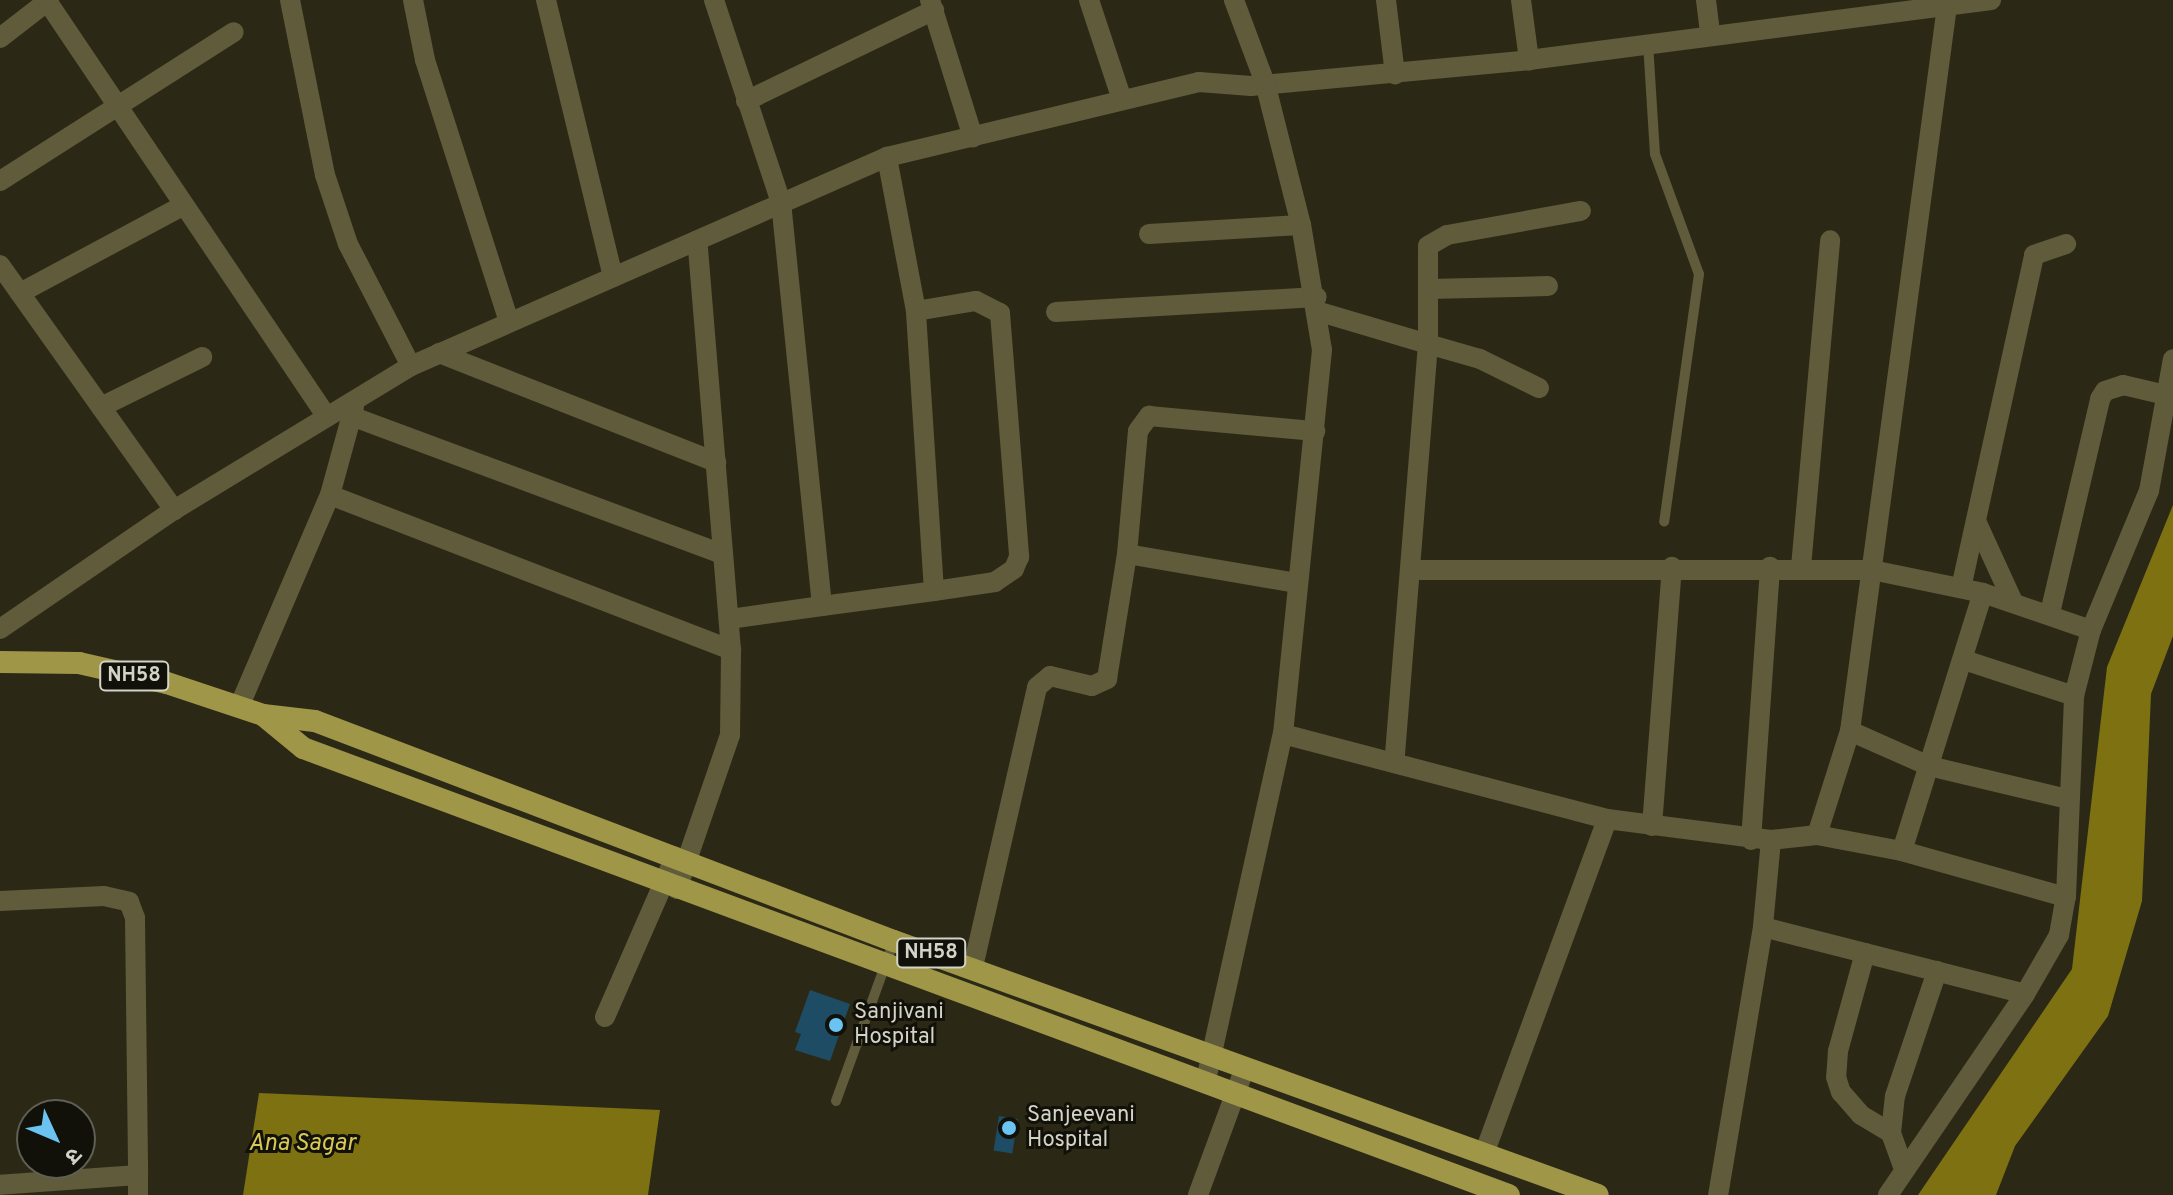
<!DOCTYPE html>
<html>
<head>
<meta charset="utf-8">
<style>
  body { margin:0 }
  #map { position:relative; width:2173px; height:1195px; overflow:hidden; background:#2b2916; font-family:Overpass,"Noto Sans Devanagari",sans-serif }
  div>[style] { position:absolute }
  .water>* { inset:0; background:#7d7112 }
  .building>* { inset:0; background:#1d4c64; transform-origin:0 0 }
  .service>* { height:10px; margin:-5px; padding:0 5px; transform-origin:5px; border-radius:5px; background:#5f5b3b }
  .minor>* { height:20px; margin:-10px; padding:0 10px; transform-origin:10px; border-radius:10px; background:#5f5b3b }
  .trunk>* { height:22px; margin:-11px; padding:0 11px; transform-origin:11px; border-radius:11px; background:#a09648 }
  .dots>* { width:22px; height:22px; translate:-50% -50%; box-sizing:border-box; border:4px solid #121109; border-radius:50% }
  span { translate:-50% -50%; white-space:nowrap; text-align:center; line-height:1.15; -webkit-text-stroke:6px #121109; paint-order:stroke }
  .shield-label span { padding:2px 6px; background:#121109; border:2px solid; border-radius:6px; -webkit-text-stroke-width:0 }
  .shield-label { font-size:20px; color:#d4d3c7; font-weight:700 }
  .poi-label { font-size:22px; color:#d4d3c7 }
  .left { translate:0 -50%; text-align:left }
  .water-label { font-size:24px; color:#d9c954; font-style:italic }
  .north { position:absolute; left:16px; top:1099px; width:80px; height:80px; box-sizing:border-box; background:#121109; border:2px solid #605f55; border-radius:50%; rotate:134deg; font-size:22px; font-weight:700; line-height:32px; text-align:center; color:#d4d3c7 }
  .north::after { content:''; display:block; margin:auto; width:28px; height:36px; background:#6bc3f2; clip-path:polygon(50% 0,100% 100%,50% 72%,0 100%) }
</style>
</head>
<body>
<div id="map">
  <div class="water">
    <i style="clip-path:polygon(2173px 505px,2173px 636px,2151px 694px,2142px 901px,2108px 1016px,2015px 1146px,1996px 1195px,1918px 1195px,2072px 969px,2107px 667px)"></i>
    <i style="clip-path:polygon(259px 1093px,660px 1110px,648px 1195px,243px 1195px)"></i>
  </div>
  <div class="building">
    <i style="clip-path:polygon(810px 990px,850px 1004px,830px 1061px,795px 1050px,801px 1034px,795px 1032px)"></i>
    <i style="left:999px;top:1116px;width:19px;height:35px;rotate:9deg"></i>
  </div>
  <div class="service">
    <i style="left:1648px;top:43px;width:111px;rotate:86.4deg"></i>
    <i style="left:1655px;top:154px;width:128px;rotate:69.9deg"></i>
    <i style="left:1699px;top:274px;width:250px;rotate:98deg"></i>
    <i style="left:836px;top:1101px;width:170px;rotate:-70.1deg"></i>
  </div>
  <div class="minor">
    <i style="left:290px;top:0;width:178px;rotate:78.7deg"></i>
    <i style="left:325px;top:175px;width:73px;rotate:71.6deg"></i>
    <i style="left:348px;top:244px;width:137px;rotate:62.7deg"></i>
    <i style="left:413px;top:0;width:61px;rotate:78.7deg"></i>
    <i style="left:425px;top:60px;width:275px;rotate:72.2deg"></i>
    <i style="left:546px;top:0;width:285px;rotate:76.4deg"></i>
    <i style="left:714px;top:0;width:213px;rotate:71.7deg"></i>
    <i style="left:781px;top:202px;width:406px;rotate:84.2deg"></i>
    <i style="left:822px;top:606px;width:94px;rotate:172deg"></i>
    <i style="left:930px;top:0;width:144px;rotate:72.6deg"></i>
    <i style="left:1089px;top:0;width:105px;rotate:71.7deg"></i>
    <i style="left:1386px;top:0;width:75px;rotate:83.1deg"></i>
    <i style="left:1521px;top:0;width:61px;rotate:82.4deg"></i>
    <i style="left:1706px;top:0;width:34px;rotate:83deg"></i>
    <i style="left:47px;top:1px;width:501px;rotate:56.06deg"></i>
    <i style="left:1947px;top:6px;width:731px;rotate:97.62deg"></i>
    <i style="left:1850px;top:731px;width:86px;rotate:23.9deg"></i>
    <i style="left:1929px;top:766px;width:143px;rotate:13.4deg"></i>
    <i style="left:0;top:38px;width:62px;rotate:-37.8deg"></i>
    <i style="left:746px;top:101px;width:209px;rotate:-25.8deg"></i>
    <i style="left:0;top:181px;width:277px;rotate:-32.5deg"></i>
    <i style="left:1149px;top:234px;width:152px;rotate:-3.4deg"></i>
    <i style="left:0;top:265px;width:301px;rotate:54.6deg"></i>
    <i style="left:1429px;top:289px;width:119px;rotate:-1.4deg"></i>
    <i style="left:20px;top:293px;width:186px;rotate:-28.2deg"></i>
    <i style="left:916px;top:311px;width:61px;rotate:-9.5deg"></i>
    <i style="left:976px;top:301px;width:27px;rotate:27deg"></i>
    <i style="left:1000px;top:313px;width:245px;rotate:85.5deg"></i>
    <i style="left:1019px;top:557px;width:13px;rotate:113deg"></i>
    <i style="left:1014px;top:569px;width:23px;rotate:146deg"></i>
    <i style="left:995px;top:582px;width:62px;rotate:171.6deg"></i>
    <i style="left:1056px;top:312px;width:261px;rotate:-3.3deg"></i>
    <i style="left:1320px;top:312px;width:113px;rotate:16.5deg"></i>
    <i style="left:1428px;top:344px;width:420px;rotate:94.6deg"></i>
    <i style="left:439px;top:353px;width:298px;rotate:21.5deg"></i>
    <i style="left:1539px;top:388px;width:66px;rotate:-153.8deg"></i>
    <i style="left:1480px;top:359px;width:54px;rotate:-163.9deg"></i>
    <i style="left:1428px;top:344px;width:98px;rotate:-90deg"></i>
    <i style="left:1428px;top:246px;width:22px;rotate:-30deg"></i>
    <i style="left:1447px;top:235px;width:136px;rotate:-10.2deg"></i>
    <i style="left:101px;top:407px;width:113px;rotate:-26.3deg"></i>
    <i style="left:351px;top:416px;width:397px;rotate:20.4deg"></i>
    <i style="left:330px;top:495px;width:91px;rotate:-74.7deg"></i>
    <i style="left:1976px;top:521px;width:89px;rotate:65.4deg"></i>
    <i style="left:1127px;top:554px;width:123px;rotate:-84.9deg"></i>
    <i style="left:1138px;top:431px;width:19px;rotate:-54deg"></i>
    <i style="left:1149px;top:416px;width:167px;rotate:5.2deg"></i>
    <i style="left:1801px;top:567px;width:328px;rotate:-84.9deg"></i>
    <i style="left:1410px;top:570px;width:462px"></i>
    <i style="left:1872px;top:570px;width:113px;rotate:11.7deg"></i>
    <i style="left:1983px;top:593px;width:114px;rotate:18.9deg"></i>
    <i style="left:1961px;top:588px;width:341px;rotate:-77.6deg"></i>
    <i style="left:2034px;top:255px;width:34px;rotate:-19deg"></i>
    <i style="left:822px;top:606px;width:113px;rotate:-7.6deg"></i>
    <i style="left:934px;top:591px;width:281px;rotate:-93.7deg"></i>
    <i style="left:916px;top:311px;width:157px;rotate:-100.7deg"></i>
    <i style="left:2050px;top:613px;width:220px;rotate:-76.8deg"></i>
    <i style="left:2100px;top:399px;width:9px;rotate:-58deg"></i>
    <i style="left:2105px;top:391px;width:19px;rotate:-18deg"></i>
    <i style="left:2123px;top:385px;width:44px;rotate:13.1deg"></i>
    <i style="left:0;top:629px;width:211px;rotate:-34.4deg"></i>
    <i style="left:174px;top:510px;width:277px;rotate:-31.3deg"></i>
    <i style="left:411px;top:366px;width:520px;rotate:-23.71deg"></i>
    <i style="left:887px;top:157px;width:321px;rotate:-13.5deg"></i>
    <i style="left:1199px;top:82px;width:52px;rotate:4.4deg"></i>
    <i style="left:1251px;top:86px;width:279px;rotate:-5.3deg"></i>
    <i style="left:1529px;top:60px;width:466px;rotate:-7.4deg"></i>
    <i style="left:1964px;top:660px;width:116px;rotate:18.1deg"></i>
    <i style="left:239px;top:707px;width:231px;rotate:-66.8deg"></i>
    <i style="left:330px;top:495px;width:430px;rotate:21.1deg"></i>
    <i style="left:731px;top:650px;width:411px;rotate:-94.7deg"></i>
    <i style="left:1283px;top:734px;width:335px;rotate:14.7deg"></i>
    <i style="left:1652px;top:826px;width:260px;rotate:-85.6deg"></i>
    <i style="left:1817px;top:835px;width:109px;rotate:-72.4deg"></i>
    <i style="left:1751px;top:840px;width:274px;rotate:-86deg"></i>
    <i style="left:1771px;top:840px;width:46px;rotate:-6.2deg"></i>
    <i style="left:1817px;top:835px;width:86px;rotate:10.7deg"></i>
    <i style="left:1902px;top:851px;width:170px;rotate:15.7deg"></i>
    <i style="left:1902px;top:851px;width:270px;rotate:-72.6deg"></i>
    <i style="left:677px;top:889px;width:163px;rotate:-71deg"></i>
    <i style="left:730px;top:735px;width:85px;rotate:-89.3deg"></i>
    <i style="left:0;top:901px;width:104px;rotate:-2.8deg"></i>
    <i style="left:104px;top:896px;width:26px;rotate:13deg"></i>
    <i style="left:129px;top:902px;width:17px;rotate:69deg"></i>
    <i style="left:135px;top:918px;width:257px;rotate:89.3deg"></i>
    <i style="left:138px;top:1175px;width:138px;rotate:175.9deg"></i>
    <i style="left:1763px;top:927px;width:270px;rotate:14.3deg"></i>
    <i style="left:1865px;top:953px;width:102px;rotate:105.4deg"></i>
    <i style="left:1838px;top:1051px;width:26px;rotate:94deg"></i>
    <i style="left:1836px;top:1077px;width:16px;rotate:72deg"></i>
    <i style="left:1841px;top:1092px;width:30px;rotate:49deg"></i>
    <i style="left:1861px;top:1115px;width:35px;rotate:31deg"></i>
    <i style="left:973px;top:967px;width:287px;rotate:-77.1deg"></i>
    <i style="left:1037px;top:687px;width:17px;rotate:-40deg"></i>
    <i style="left:1050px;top:676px;width:43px;rotate:13.4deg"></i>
    <i style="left:1092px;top:686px;width:17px;rotate:-25deg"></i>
    <i style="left:1107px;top:679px;width:127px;rotate:-80.9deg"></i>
    <i style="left:1127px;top:554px;width:171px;rotate:9.7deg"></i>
    <i style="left:605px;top:1017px;width:175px;rotate:-66.4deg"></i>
    <i style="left:1206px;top:1080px;width:354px;rotate:-77.5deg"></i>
    <i style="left:1283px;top:734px;width:386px;rotate:-84.2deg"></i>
    <i style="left:1322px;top:350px;width:127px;rotate:-99.5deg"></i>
    <i style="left:1301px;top:225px;width:146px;rotate:-104.2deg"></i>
    <i style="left:1265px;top:83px;width:89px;rotate:-110.5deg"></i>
    <i style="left:1484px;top:1154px;width:357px;rotate:-69.8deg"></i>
    <i style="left:1607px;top:819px;width:165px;rotate:7.3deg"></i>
    <i style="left:1771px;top:840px;width:87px;rotate:95.3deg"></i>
    <i style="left:1763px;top:927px;width:272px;rotate:99.5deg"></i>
    <i style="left:1904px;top:1169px;width:38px;rotate:-110deg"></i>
    <i style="left:1891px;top:1133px;width:37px;rotate:-84deg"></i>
    <i style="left:1895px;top:1096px;width:132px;rotate:-71.4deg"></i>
    <i style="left:138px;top:1195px;width:20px;rotate:-90deg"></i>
    <i style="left:1198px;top:1195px;width:136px;rotate:-69.8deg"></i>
    <i style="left:1888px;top:1195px;width:243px;rotate:-55.7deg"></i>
    <i style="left:2025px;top:994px;width:68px;rotate:-60deg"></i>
    <i style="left:2059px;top:935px;width:39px;rotate:-80deg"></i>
    <i style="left:2066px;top:897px;width:201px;rotate:-87.7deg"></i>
    <i style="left:2074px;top:696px;width:68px;rotate:-75.6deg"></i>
    <i style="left:2091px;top:630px;width:151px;rotate:-67.4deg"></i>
    <i style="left:2149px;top:491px;width:134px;rotate:-79.7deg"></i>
  </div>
  <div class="trunk">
    <i style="left:0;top:662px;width:79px;rotate:0.7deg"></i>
    <i style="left:79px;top:663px;width:90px;rotate:12.8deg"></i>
    <i style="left:167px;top:683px;width:101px;rotate:18.4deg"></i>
    <i style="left:263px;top:715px;width:52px;rotate:6.6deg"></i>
    <i style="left:315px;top:721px;width:619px;rotate:20.81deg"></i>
    <i style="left:894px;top:941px;width:748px;rotate:19.84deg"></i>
    <i style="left:263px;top:715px;width:52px;rotate:39.5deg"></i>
    <i style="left:303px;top:748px;width:1286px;rotate:20.34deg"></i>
  </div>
  <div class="dots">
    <i style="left:836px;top:1025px;background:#6bc3f2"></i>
    <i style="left:1009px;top:1128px;background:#6bc3f2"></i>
  </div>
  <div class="shield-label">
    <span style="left:134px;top:676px">NH58</span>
    <span style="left:931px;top:953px">NH58</span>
  </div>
  <div class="poi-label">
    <span class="left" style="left:854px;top:1025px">Sanjivani<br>Hospital</span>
    <span class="left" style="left:1027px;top:1128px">Sanjeevani<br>Hospital</span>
  </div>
  <div class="water-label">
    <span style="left:302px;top:1145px">Ana Sagar</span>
  </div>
  <div class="north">उ</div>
</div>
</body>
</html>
